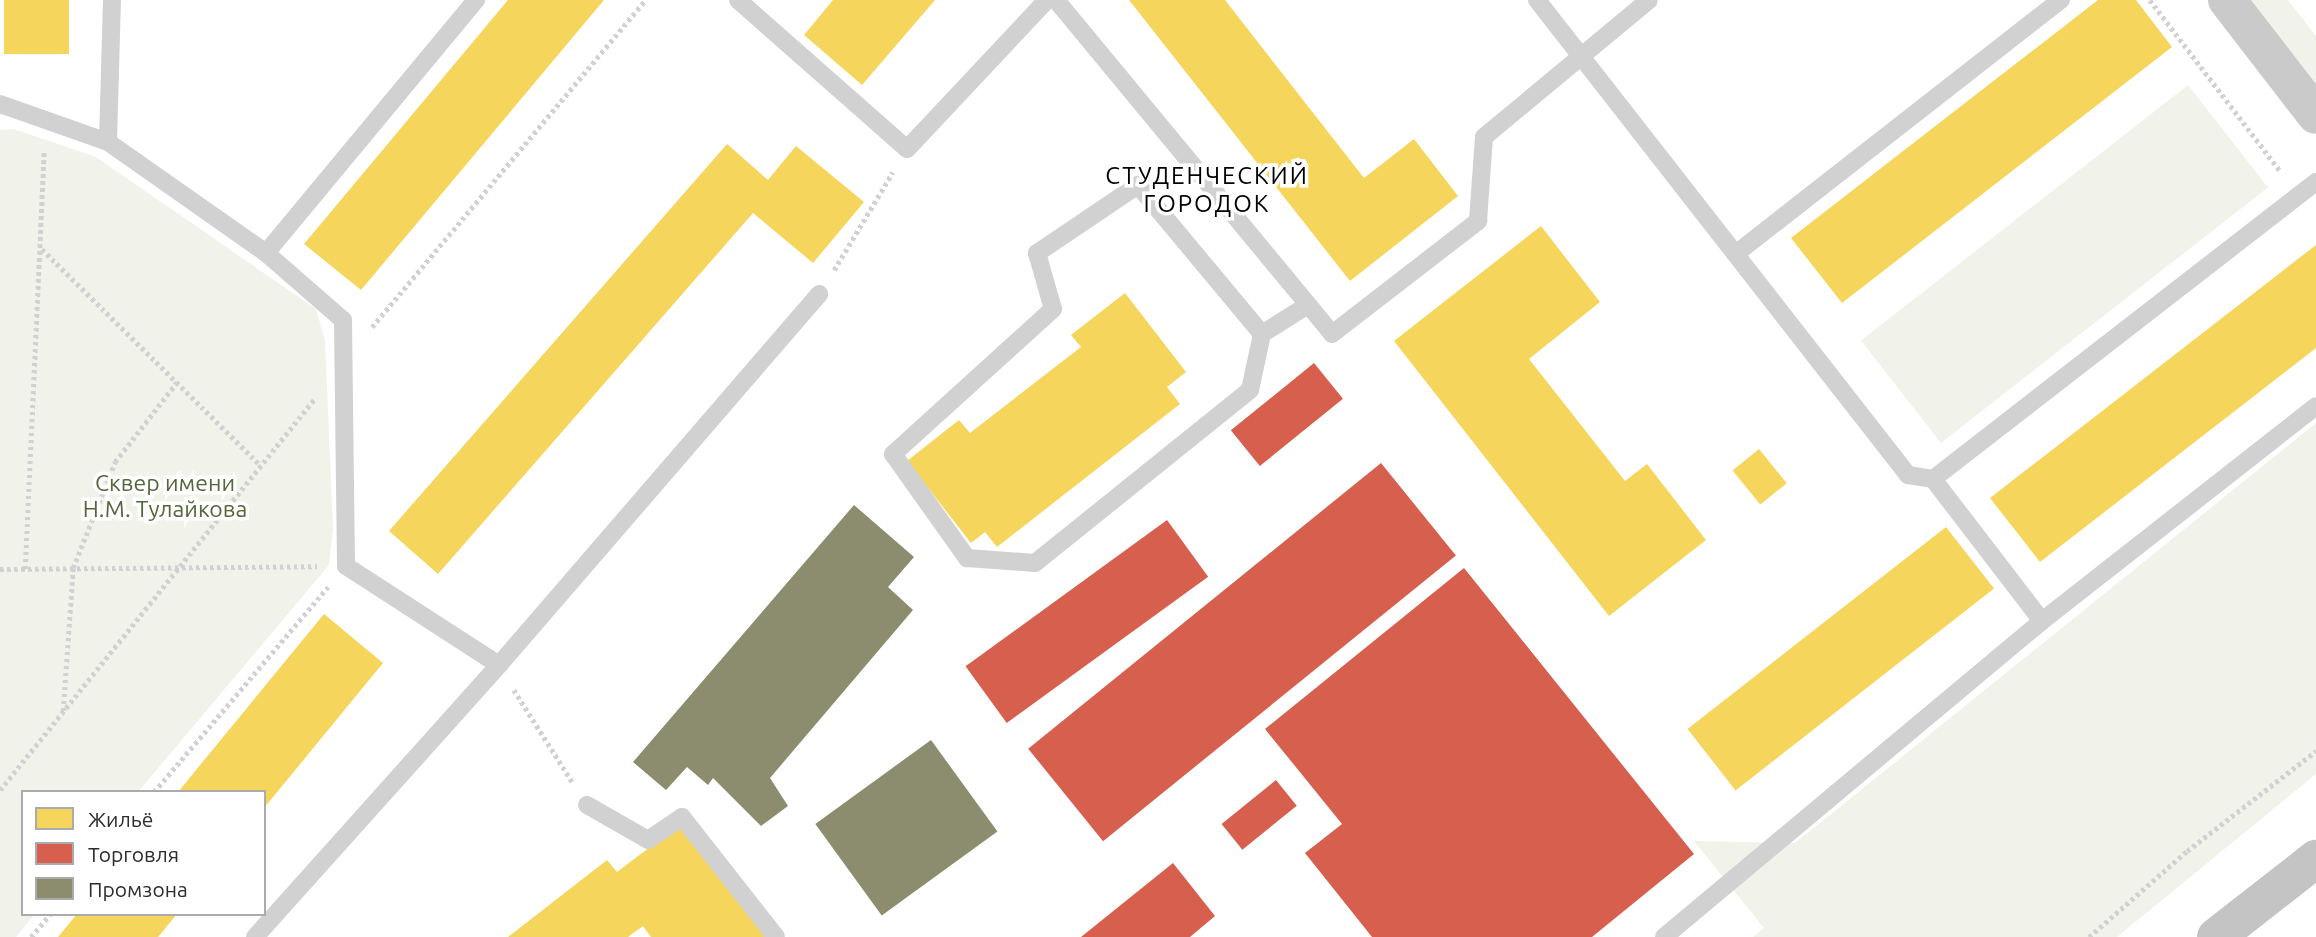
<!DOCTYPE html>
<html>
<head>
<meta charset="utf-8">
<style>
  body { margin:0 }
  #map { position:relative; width:2316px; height:937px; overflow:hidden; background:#fff; font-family:Ubuntu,sans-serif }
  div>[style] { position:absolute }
  .green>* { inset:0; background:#f1f3eb; transform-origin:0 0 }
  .homes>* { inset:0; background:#f6d55c; transform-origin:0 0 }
  .shops>* { inset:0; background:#d6604d; transform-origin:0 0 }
  .industry>* { inset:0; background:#8c8c6e; transform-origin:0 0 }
  .path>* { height:4.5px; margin-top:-2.25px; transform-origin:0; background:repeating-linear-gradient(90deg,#d1d1d1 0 3.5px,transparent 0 7px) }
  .service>* { height:18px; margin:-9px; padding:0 9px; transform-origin:9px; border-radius:9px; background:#d1d1d1 }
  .secondary>* { height:38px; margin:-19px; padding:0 19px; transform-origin:19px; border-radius:19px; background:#cacaca }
  .primary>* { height:38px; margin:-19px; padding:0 19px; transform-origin:19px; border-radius:19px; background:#c4c4c4 }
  span { translate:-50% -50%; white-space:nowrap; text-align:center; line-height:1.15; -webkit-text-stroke:7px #fff; paint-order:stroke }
  .park-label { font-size:23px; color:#56663b }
  .neighbourhood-label { font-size:24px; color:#000; letter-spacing:2px }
  .legend { position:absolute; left:21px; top:790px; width:245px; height:126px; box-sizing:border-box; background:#fff; border:2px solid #ababab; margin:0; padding:9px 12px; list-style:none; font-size:21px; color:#2c2c2c }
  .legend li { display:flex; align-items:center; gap:14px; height:35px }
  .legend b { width:35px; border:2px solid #ababab }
</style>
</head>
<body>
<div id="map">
  <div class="green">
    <i style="clip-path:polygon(2244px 0,2288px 0,2316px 36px,2316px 92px)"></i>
    <i style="left:2188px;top:85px;width:130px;height:415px;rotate:52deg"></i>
    <i style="clip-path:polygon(14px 129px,96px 157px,316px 309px,325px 340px,333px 528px,329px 565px,138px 792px,23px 792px,23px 914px,35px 914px,16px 937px,0 937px,0 130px)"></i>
    <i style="clip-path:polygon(2316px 423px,2316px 774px,2117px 937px,1753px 937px,1764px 928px,1694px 841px,1795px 843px)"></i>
  </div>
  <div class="homes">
    <i style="left:4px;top:0;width:65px;height:54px"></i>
    <i style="clip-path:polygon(508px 0,604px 0,361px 290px,304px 244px)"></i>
    <i style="clip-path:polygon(833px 0,935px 0,862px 85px,804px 35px)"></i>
    <i style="clip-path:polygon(1129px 0,1225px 0,1364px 178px,1414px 139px,1458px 196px,1350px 281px)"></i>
    <i style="clip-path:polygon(2098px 0,2136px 0,2172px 47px,1842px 303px,1791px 238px)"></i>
    <i style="clip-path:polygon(727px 144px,768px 180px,796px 146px,864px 202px,813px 263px,753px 213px,438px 574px,389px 531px)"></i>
    <i style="clip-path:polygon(1541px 226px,1600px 302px,1529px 359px,1625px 481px,1647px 464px,1706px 540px,1609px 616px,1394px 341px)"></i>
    <i style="clip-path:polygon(2316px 245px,2316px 348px,2040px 562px,1990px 498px)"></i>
    <i style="clip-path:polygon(1125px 293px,1186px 372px,1167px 387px,1180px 404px,997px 547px,985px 532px,971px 543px,907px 461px,959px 420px,970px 433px,1081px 347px,1071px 335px)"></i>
    <i style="left:1759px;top:449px;width:44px;height:34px;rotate:51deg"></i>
    <i style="left:1946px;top:527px;width:78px;height:328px;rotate:52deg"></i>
    <i style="clip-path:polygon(324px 614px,383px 663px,264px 808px,264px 792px,178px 792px)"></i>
    <i style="clip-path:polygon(683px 822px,769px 937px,651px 937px,643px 926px,628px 937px,508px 937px,607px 860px,617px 872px)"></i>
    <i style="clip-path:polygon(77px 914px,177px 914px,158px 937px,58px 937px)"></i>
  </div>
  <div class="shops">
    <i style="left:1314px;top:363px;width:46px;height:107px;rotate:51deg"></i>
    <i style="left:1381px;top:463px;width:119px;height:454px;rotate:51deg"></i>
    <i style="left:1167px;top:520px;width:70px;height:249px;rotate:54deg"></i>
    <i style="clip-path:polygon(1464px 568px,1694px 854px,1592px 937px,1372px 937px,1305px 853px,1342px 824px,1265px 729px)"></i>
    <i style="left:1276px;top:780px;width:33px;height:70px;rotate:51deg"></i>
    <i style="clip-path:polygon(1173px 863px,1215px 916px,1190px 937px,1081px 937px)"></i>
  </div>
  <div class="industry">
    <i style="clip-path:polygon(854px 505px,914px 557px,888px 587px,913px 610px,770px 778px,788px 806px,761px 826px,713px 778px,708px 785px,687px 767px,666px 790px,633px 762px)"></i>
    <i style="left:931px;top:740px;width:113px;height:143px;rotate:54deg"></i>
  </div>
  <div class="path">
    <i style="left:2150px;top:0;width:216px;rotate:52.7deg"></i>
    <i style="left:42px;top:249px;width:307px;rotate:44.7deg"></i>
    <i style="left:834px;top:270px;width:114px;rotate:-59deg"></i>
    <i style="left:372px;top:327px;width:426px;rotate:-50.1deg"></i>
    <i style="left:0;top:569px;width:317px;rotate:-0.5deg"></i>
    <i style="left:25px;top:569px;width:419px;rotate:-87.4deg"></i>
    <i style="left:514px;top:690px;width:110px;rotate:57.6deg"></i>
    <i style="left:63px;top:711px;width:143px;rotate:-86deg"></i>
    <i style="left:73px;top:568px;width:114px;rotate:-68.4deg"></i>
    <i style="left:115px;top:462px;width:101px;rotate:-52.2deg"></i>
    <i style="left:0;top:790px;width:504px;rotate:-51.2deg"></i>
    <i style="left:154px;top:792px;width:269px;rotate:-49.7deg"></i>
    <i style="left:31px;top:937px;width:30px;rotate:-50deg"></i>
    <i style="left:2089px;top:937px;width:130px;rotate:-41.3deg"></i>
    <i style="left:2187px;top:851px;width:163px;rotate:-37.8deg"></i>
  </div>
  <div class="service">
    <i style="left:738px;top:0;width:225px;rotate:41.4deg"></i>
    <i style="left:907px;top:149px;width:204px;rotate:-46.8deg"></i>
    <i style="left:1056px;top:0;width:433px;rotate:50.4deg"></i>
    <i style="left:1332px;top:334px;width:185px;rotate:-37.7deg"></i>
    <i style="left:1478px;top:221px;width:84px;rotate:-85.9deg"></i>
    <i style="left:1484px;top:137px;width:214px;rotate:-39.7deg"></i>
    <i style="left:1537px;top:0;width:603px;rotate:52.01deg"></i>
    <i style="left:1908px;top:475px;width:25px;rotate:9deg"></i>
    <i style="left:1933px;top:479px;width:485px;rotate:-37.8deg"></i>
    <i style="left:0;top:104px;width:114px;rotate:19.4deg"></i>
    <i style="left:108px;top:142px;width:193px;rotate:35.1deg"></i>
    <i style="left:266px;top:253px;width:102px;rotate:41deg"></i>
    <i style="left:343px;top:320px;width:246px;rotate:89.3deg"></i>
    <i style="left:346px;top:566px;width:182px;rotate:32.9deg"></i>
    <i style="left:108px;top:142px;width:142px;rotate:-88.4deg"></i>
    <i style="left:1738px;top:252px;width:410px;rotate:-38deg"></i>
    <i style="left:266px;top:253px;width:329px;rotate:-50.3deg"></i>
    <i style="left:1262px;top:334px;width:194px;rotate:-129.8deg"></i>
    <i style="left:1138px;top:185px;width:122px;rotate:146deg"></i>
    <i style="left:1037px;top:253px;width:58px;rotate:74.1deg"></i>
    <i style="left:1053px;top:309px;width:216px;rotate:137.8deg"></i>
    <i style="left:893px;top:454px;width:128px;rotate:54.6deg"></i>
    <i style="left:967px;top:558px;width:68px;rotate:4.2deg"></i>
    <i style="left:1035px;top:563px;width:276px;rotate:-38.8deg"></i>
    <i style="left:1250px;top:390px;width:57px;rotate:-77.9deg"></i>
    <i style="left:1262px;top:334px;width:54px;rotate:-32.2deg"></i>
    <i style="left:1933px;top:479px;width:179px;rotate:52.5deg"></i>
    <i style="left:587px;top:805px;width:70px;rotate:29.8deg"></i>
    <i style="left:648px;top:840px;width:41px;rotate:-34.1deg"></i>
    <i style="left:682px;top:817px;width:152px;rotate:51.9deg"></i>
    <i style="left:255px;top:937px;width:365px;rotate:-48.1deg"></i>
    <i style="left:499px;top:665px;width:490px;rotate:-49.2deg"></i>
    <i style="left:1664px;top:937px;width:493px;rotate:-39.9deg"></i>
    <i style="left:2042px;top:621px;width:348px;rotate:-38.1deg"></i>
  </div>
  <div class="secondary">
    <i style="left:2227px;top:0;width:145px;rotate:52.3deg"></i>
  </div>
  <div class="primary">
    <i style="left:2216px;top:937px;width:127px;rotate:-38deg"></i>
  </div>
  <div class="park-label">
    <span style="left:165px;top:496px">Сквер имени<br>Н.М. Тулайкова</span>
  </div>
  <div class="neighbourhood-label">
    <span style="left:1207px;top:190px">СТУДЕНЧЕСКИЙ<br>ГОРОДОК</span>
  </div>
  <ul class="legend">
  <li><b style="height:19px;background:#f6d55c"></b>Жильё</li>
  <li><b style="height:19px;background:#d6604d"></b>Торговля</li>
  <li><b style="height:19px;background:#8c8c6e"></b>Промзона</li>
  </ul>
</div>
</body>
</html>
